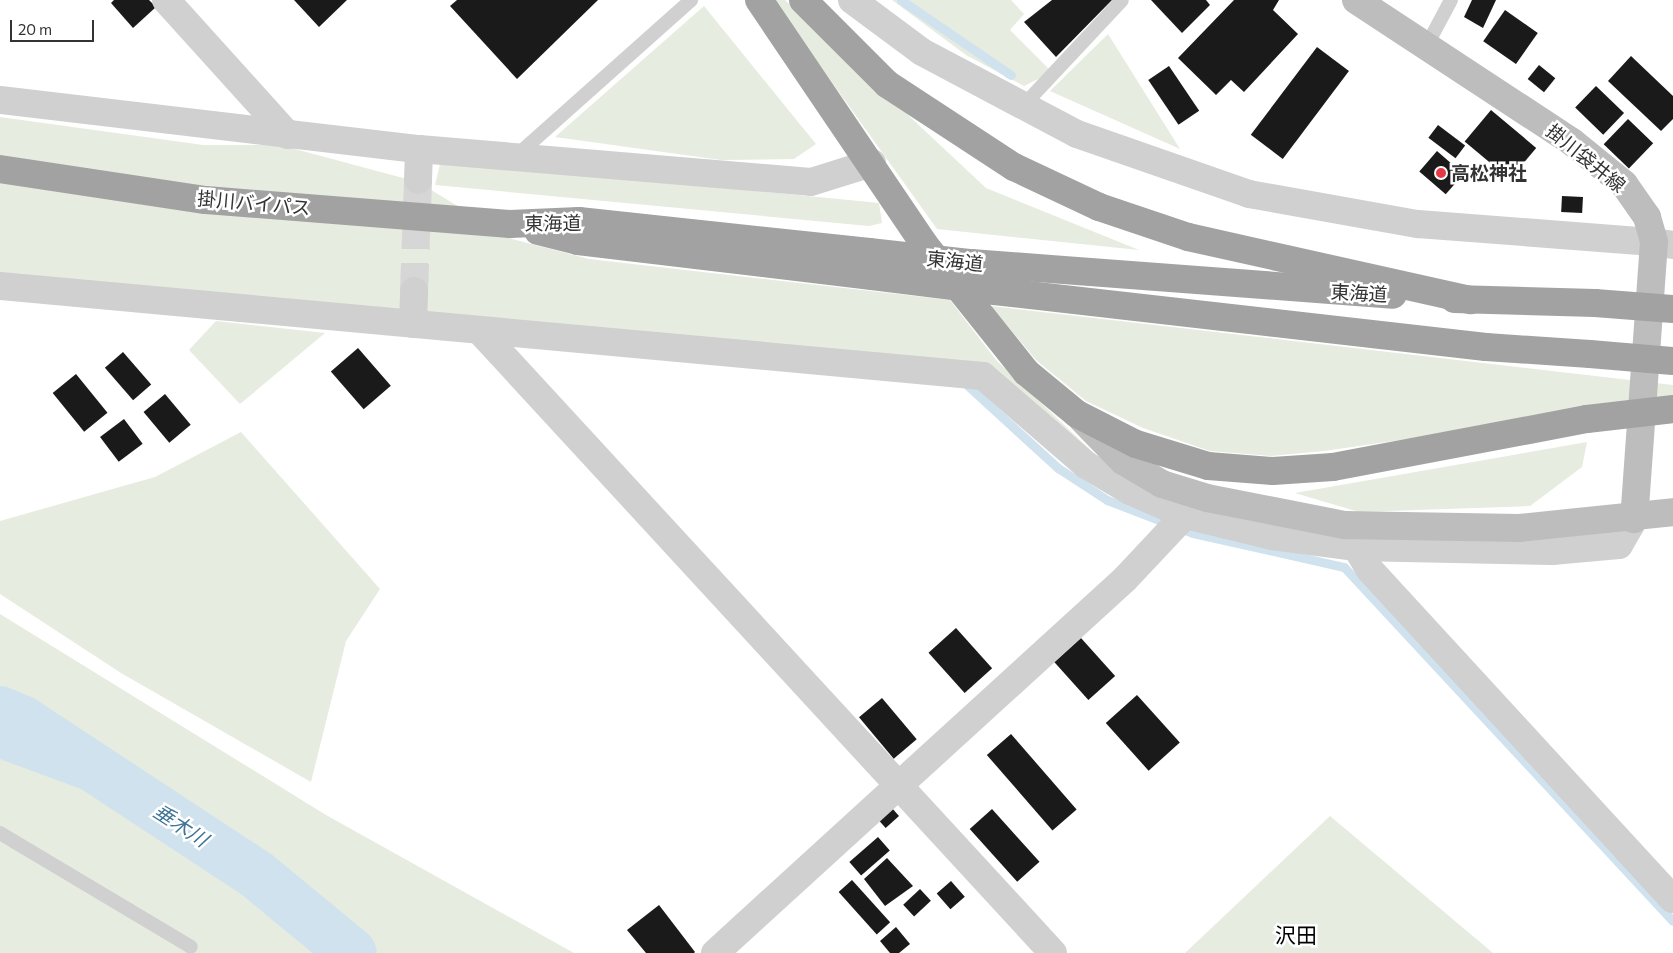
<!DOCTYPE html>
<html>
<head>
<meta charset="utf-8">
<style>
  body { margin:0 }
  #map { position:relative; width:1673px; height:953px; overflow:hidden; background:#fff; font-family:Commissioner,"Noto Sans JP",sans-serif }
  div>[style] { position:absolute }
  .green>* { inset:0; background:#e6ecdf }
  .water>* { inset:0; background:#cfe2ee }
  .stream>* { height:9px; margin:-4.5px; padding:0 4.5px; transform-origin:4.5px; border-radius:4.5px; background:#cfe2ee }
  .river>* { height:50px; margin:-25px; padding:0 25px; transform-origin:25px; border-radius:25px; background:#cfe2ee }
  .building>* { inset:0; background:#1a1a1a; transform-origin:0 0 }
  .minor-tunnel>* { height:28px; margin-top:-14px; transform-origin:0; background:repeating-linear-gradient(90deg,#d6d6d6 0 28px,transparent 0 42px) }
  .service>* { height:14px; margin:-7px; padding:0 7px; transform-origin:7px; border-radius:7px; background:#d0d0d0 }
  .minor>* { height:28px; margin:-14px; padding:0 14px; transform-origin:14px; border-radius:14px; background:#d0d0d0 }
  .tertiary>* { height:28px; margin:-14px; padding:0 14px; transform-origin:14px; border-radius:14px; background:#d0d0d0 }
  .secondary>* { height:28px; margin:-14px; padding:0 14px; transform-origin:14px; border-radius:14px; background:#bdbdbd }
  .trunk>* { height:28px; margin:-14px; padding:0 14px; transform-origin:14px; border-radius:14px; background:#a2a2a2 }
  .trunk-bridge>* { height:28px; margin:-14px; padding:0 14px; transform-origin:14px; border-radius:14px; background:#a2a2a2 }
  .dots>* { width:14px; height:14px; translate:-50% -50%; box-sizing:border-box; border:2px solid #fff; border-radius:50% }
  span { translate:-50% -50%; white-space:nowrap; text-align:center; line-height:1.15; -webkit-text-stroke:5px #fff; paint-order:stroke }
  .street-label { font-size:19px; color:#333 }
  .poi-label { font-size:19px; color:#333; font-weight:700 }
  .left { translate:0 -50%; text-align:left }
  .water-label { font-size:20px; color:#3f7597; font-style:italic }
  .quarter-label { font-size:21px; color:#000 }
  .scale { position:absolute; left:10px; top:20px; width:84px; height:22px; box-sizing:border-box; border:2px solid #333; border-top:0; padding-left:6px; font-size:15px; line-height:18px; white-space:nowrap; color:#333; -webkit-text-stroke:4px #fff; paint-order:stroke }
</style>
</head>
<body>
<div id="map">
  <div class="green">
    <i style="clip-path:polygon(773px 0,785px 0,986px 188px,1139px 250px,937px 229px)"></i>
    <i style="clip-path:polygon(892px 0,1011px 0,1024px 14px,1010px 30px,1052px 72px,1024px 86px,966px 55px)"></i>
    <i style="clip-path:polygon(704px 6px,816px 144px,794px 159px,721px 160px,555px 137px)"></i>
    <i style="clip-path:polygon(1108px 34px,1180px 149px,1050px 91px)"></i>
    <i style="clip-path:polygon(0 117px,203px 145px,280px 145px,418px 182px,512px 239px,589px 259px,950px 300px,996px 360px,1107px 466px,987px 367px,0 273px)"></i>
    <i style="clip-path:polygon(441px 160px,879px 203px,882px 223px,869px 226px,435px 185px)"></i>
    <i style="clip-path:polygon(991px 306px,1673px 385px,1673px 409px,1505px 425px,1324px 451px,1271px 456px,1210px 451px,1143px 428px,1086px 401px,1036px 360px)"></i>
    <i style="clip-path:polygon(216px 321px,325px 333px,240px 404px,189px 350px)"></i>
    <i style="clip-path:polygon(241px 432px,380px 589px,346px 641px,311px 782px,121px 673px,0 594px,0 521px,155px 477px)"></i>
    <i style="clip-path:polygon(1587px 442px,1582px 467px,1530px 506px,1359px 512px,1295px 493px)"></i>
    <i style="clip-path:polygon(0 614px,326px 815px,574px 953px,0 953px)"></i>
    <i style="clip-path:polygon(1330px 816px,1493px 953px,1185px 953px)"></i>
  </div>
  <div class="water">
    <i style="clip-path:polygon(0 698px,15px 706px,155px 807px,108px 799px,0 759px)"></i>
    <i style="clip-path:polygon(189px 829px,242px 862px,352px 953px,316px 953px,280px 926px)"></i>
  </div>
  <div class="stream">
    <i style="left:901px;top:0;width:133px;rotate:34.3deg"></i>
    <i style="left:967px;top:385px;width:123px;rotate:42.4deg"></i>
    <i style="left:1058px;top:468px;width:59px;rotate:33.1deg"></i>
    <i style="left:1107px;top:500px;width:92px;rotate:21deg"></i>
    <i style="left:1193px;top:533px;width:155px;rotate:12.7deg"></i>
    <i style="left:1344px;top:567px;width:483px;rotate:47.1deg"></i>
  </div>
  <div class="river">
    <i style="left:0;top:711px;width:25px;rotate:23deg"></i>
    <i style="left:23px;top:721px;width:279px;rotate:33.3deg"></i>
    <i style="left:256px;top:874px;width:124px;rotate:39.5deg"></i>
  </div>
  <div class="building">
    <i style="clip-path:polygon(114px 0,149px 0,156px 7px,133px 28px,111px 3px)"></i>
    <i style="clip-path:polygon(294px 0,347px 0,319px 27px)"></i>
    <i style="clip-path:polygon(457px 0,598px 0,517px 79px,450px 6px)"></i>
    <i style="clip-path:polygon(1052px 0,1112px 0,1056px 57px,1024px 22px)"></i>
    <i style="clip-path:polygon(1151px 0,1206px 0,1210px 5px,1182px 33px)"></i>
    <i style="clip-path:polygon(1234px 0,1279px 0,1273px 10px,1298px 34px,1244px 92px,1231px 80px,1216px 95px,1178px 58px)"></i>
    <i style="clip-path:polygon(1472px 0,1496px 0,1483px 28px,1464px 17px)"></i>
    <i style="left:1505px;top:10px;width:40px;height:38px;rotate:35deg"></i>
    <i style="left:1317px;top:47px;width:40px;height:110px;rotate:37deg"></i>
    <i style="clip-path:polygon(1631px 56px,1673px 96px,1673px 119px,1661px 131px,1608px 81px)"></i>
    <i style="left:1539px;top:65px;width:21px;height:18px;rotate:39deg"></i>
    <i style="left:1169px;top:66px;width:54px;height:25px;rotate:56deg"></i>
    <i style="left:1596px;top:86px;width:39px;height:30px;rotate:44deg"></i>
    <i style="left:1491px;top:110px;width:59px;height:41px;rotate:40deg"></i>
    <i style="left:1628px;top:119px;width:35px;height:35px;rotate:44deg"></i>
    <i style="left:1438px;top:125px;width:34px;height:16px;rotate:37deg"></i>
    <i style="left:1437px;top:151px;width:35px;height:27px;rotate:41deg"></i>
    <i style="left:1562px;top:196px;width:21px;height:16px;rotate:3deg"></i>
    <i style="left:358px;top:348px;width:50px;height:36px;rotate:49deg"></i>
    <i style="left:123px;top:352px;width:43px;height:24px;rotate:49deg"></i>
    <i style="left:76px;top:374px;width:50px;height:30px;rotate:51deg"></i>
    <i style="left:165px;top:394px;width:40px;height:28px;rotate:50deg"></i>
    <i style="left:124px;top:419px;width:31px;height:30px;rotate:53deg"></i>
    <i style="left:956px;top:628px;width:54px;height:37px;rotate:48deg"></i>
    <i style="left:1081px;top:638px;width:51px;height:36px;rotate:48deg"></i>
    <i style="left:1137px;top:695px;width:64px;height:42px;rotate:48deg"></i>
    <i style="left:882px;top:698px;width:54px;height:30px;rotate:50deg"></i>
    <i style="left:1011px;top:734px;width:100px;height:32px;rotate:49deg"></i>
    <i style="left:891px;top:807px;width:12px;height:18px;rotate:48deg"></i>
    <i style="left:992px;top:809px;width:71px;height:30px;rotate:48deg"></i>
    <i style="left:878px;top:837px;width:18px;height:38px;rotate:49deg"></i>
    <i style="clip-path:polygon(887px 858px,913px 886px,885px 906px,864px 879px)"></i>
    <i style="left:852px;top:880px;width:57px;height:18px;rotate:48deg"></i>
    <i style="left:951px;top:881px;width:21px;height:19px;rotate:49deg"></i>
    <i style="left:920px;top:889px;width:16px;height:23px;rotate:47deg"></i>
    <i style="clip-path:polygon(659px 905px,695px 952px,694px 953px,646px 953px,627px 930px)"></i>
    <i style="clip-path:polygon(896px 927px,910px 944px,899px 953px,890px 953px,880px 941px)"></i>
  </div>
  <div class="minor-tunnel">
    <i style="left:414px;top:291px;width:111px;rotate:-87.9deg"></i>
  </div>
  <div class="service">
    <i style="left:1426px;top:47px;width:53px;rotate:-62deg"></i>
    <i style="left:1022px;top:107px;width:146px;rotate:-46.9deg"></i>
    <i style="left:515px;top:157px;width:236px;rotate:-41.7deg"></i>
    <i style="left:0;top:833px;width:222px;rotate:30.8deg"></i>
  </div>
  <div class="minor">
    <i style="left:166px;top:0;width:182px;rotate:47.9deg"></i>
    <i style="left:852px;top:0;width:87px;rotate:36.6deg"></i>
    <i style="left:922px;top:52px;width:175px;rotate:27.9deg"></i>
    <i style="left:1077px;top:134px;width:182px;rotate:19.2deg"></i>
    <i style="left:1249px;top:194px;width:172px;rotate:10.1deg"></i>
    <i style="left:1418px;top:224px;width:237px;rotate:4.4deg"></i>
    <i style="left:0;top:100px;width:422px;rotate:6.7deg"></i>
    <i style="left:419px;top:149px;width:393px;rotate:4.8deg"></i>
    <i style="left:811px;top:182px;width:64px;rotate:-17.3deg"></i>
    <i style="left:418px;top:180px;width:31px;rotate:-88deg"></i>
    <i style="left:0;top:286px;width:987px;rotate:5.23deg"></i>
    <i style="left:983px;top:376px;width:136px;rotate:40.8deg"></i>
    <i style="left:1086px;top:465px;width:51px;rotate:30.6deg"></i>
    <i style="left:1130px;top:491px;width:60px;rotate:23.6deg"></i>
    <i style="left:1185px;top:515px;width:89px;rotate:13.6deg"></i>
    <i style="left:1272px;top:536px;width:85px;rotate:7.5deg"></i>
    <i style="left:1356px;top:547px;width:196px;rotate:1.2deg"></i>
    <i style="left:1552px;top:551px;width:67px;rotate:-5.1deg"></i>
    <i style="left:1619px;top:545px;width:30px;rotate:-60deg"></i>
    <i style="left:413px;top:324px;width:33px;rotate:-88deg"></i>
    <i style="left:479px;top:330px;width:847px;rotate:47.34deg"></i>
    <i style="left:1356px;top:547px;width:27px;rotate:59deg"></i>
    <i style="left:1370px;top:570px;width:447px;rotate:47.4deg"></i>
    <i style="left:715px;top:953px;width:555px;rotate:-42.37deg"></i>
    <i style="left:1125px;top:579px;width:88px;rotate:-46.8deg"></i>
  </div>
  <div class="tertiary">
    <i style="left:1654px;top:242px;width:19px;rotate:9deg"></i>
  </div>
  <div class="secondary">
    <i style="left:1356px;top:0;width:258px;rotate:33.3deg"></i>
    <i style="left:1572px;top:142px;width:67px;rotate:38.9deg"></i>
    <i style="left:1624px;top:184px;width:40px;rotate:55.1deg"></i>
    <i style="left:1647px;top:217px;width:26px;rotate:74deg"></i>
    <i style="left:1654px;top:242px;width:278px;rotate:94.1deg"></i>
    <i style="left:1082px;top:419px;width:59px;rotate:45.7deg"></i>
    <i style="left:1123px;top:461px;width:45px;rotate:30.5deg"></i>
    <i style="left:1162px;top:484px;width:47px;rotate:17.3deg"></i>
    <i style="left:1207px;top:498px;width:141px;rotate:11.1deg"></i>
    <i style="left:1345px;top:525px;width:174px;rotate:1deg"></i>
    <i style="left:1519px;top:528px;width:155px;rotate:-5.9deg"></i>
  </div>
  <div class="trunk">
    <i style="left:759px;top:0;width:295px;rotate:55.9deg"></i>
    <i style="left:924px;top:244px;width:164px;rotate:51.4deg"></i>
    <i style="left:1026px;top:372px;width:66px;rotate:39.5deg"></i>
    <i style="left:1077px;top:414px;width:66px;rotate:27deg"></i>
    <i style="left:1136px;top:444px;width:75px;rotate:17deg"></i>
    <i style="left:1208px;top:466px;width:65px;rotate:4.4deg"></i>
    <i style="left:1273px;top:471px;width:60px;rotate:-3.8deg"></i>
    <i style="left:1333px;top:467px;width:258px;rotate:-10.7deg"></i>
    <i style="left:803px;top:0;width:119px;rotate:45deg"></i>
    <i style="left:887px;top:84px;width:152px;rotate:33.2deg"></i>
    <i style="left:1014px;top:167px;width:94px;rotate:25.2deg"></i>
    <i style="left:1099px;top:207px;width:94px;rotate:18.6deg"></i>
    <i style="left:1188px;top:237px;width:290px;rotate:12.6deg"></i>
    <i style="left:0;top:169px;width:208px;rotate:8.6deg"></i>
    <i style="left:206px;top:200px;width:305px;rotate:4.5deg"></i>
    <i style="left:510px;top:224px;width:69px;rotate:-2.5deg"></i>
    <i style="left:579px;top:221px;width:292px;rotate:6.1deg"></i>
    <i style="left:538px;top:231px;width:41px;rotate:14deg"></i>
    <i style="left:578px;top:241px;width:296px;rotate:6.8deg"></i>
    <i style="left:971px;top:263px;width:423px;rotate:4.3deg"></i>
    <i style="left:985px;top:290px;width:504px;rotate:6.49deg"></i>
    <i style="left:1486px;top:347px;width:104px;rotate:3.9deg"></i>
    <i style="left:1454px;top:299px;width:141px;rotate:1.6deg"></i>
  </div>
  <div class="trunk-bridge">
    <i style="left:869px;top:252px;width:103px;rotate:6.2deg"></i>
    <i style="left:872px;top:276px;width:114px;rotate:7.1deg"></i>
    <i style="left:1595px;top:303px;width:78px;rotate:4.4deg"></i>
    <i style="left:1590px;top:354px;width:83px;rotate:4.8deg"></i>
    <i style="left:1587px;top:419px;width:87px;rotate:-6.6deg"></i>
  </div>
  <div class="dots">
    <i style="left:1441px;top:173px;background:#e63946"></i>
  </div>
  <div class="street-label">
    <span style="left:1586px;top:158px;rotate:39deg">掛川袋井線</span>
    <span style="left:254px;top:203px;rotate:5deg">掛川バイパス</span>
    <span style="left:553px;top:223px;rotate:-1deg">東海道</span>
    <span style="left:955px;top:261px;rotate:6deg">東海道</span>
    <span style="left:1359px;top:293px;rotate:3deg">東海道</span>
  </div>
  <div class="poi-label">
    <span class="left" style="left:1451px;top:173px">高松神社</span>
  </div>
  <div class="water-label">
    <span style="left:181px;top:825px;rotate:33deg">垂木川</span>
  </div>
  <div class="quarter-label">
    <span style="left:1296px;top:935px">沢田</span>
  </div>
  <div class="scale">20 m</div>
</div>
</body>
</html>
